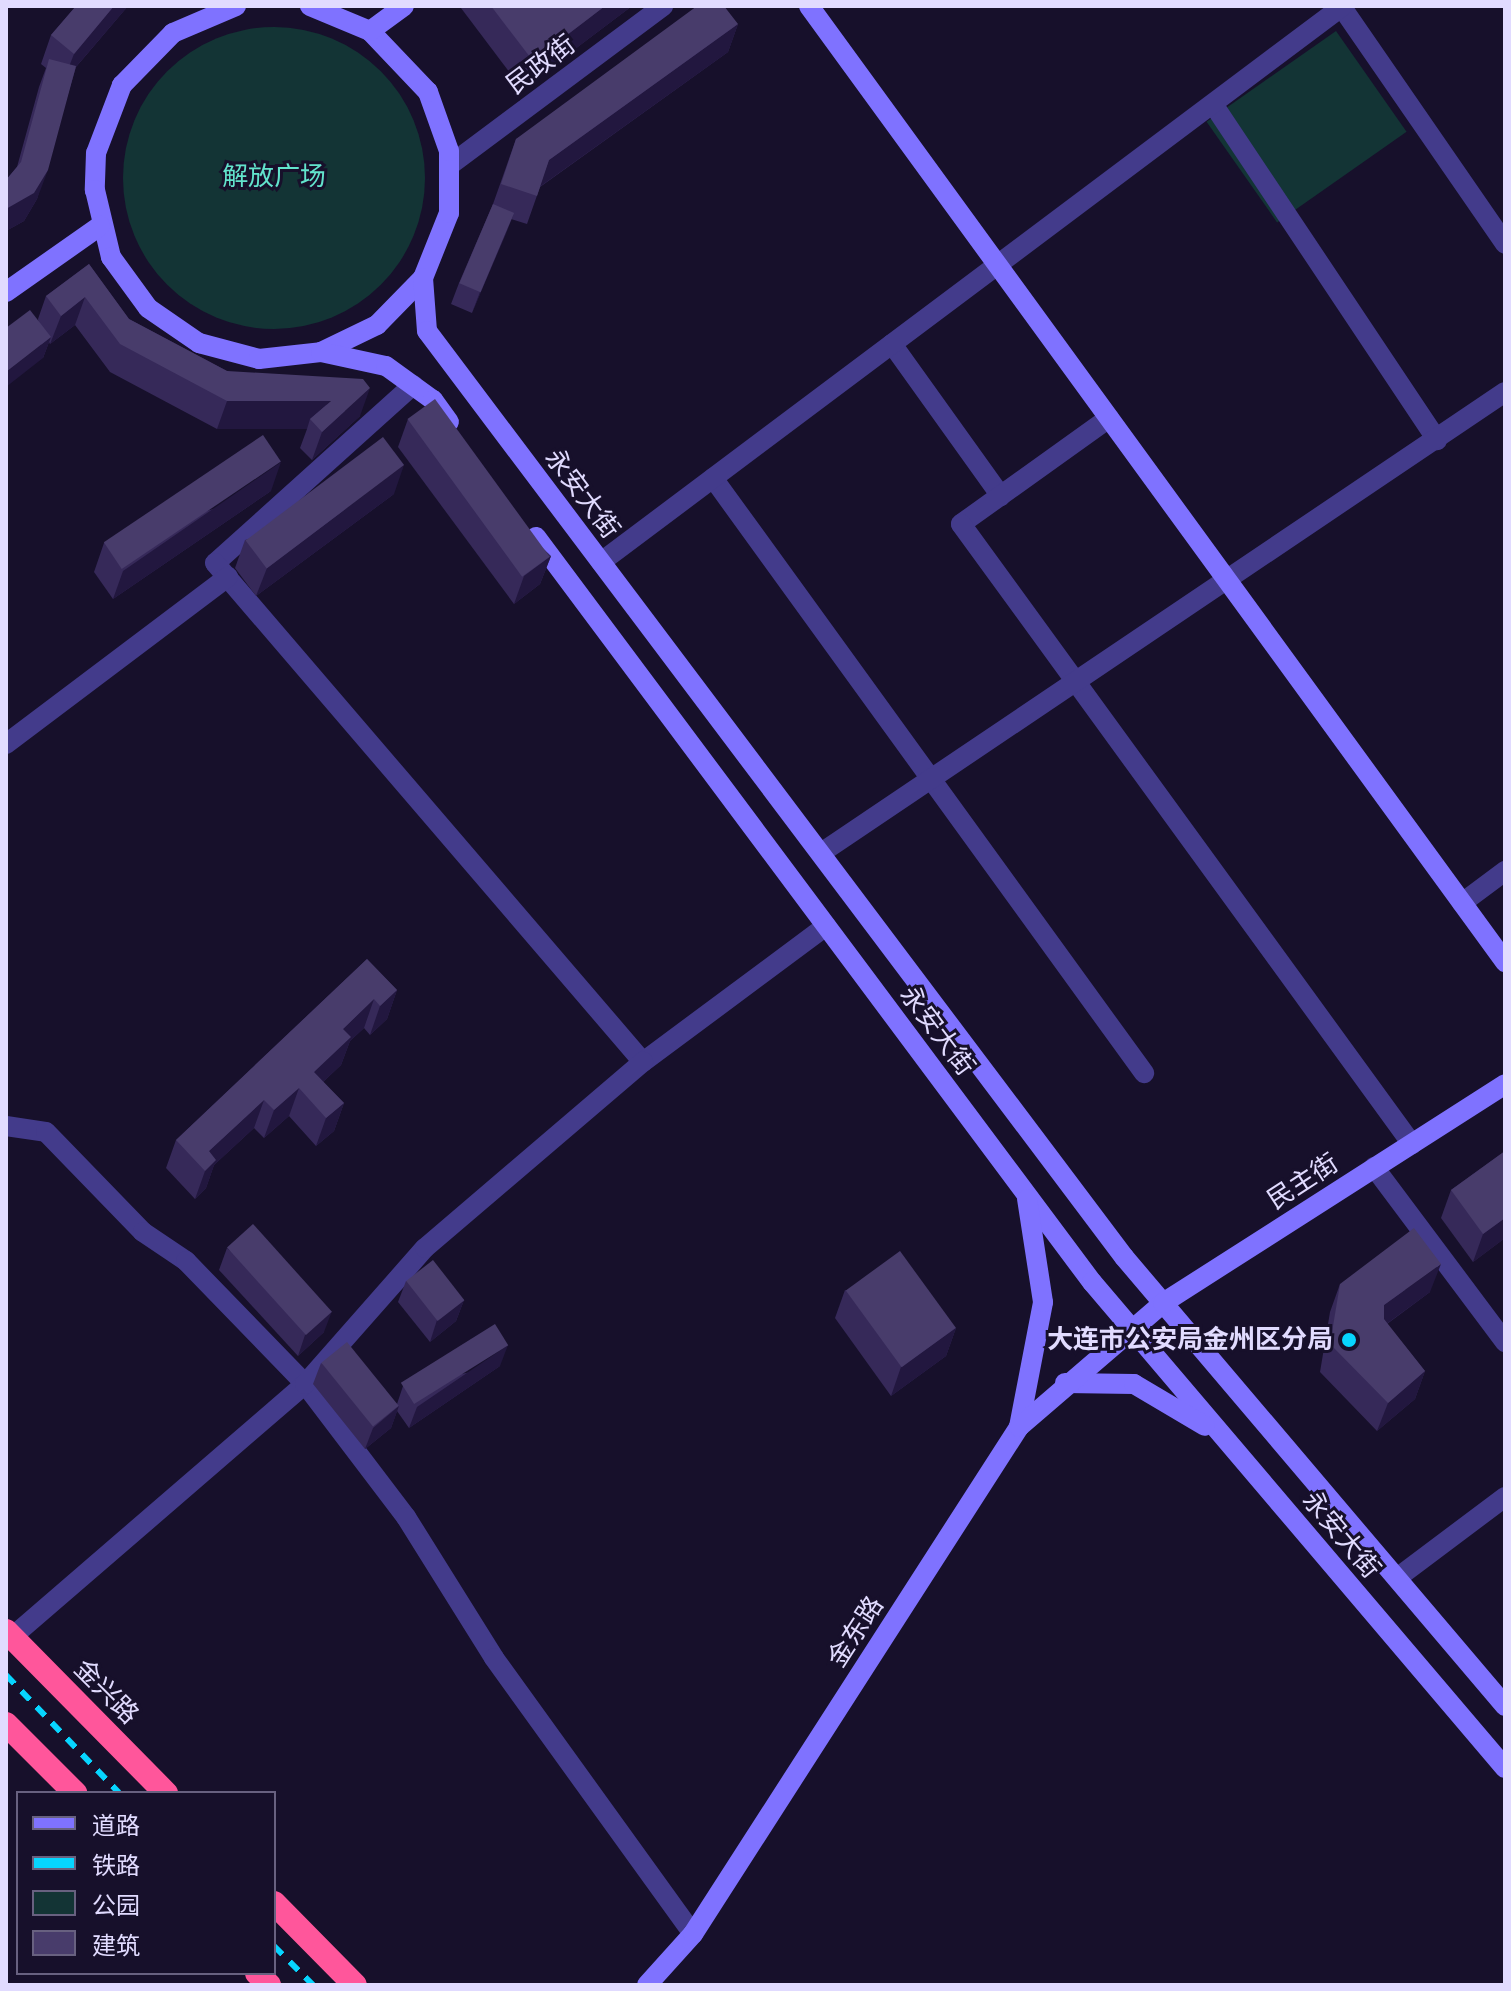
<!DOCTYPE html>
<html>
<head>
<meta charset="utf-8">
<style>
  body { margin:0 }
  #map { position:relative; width:1511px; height:1991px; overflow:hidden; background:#17102b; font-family:Roboto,"Noto Sans SC",sans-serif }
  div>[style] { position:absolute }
  .green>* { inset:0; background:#133435; transform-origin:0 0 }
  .round { border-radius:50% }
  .street>* { height:20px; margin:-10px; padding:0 10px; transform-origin:10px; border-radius:10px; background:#433b8b }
  .secondary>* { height:20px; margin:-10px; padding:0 10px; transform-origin:10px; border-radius:10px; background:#7f72ff }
  .highway>* { height:24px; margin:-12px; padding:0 12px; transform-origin:12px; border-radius:12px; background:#ff569b }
  .rail>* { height:6px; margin-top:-3px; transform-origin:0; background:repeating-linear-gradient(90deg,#07d5ff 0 12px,transparent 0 22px) }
  .wall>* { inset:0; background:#362959 }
  .shaded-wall>* { inset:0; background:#22173f }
  .building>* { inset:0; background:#483c6b; transform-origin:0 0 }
  .dots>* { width:22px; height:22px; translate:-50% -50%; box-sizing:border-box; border:4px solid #17102b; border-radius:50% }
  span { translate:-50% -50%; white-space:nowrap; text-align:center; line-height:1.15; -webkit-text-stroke:6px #17102b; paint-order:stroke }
  .street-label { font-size:26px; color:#e1dbff }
  .park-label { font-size:26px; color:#62e3cc }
  .poi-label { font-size:26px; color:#e1dbff; font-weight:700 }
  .right { translate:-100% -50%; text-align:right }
  .frame { position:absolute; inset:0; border:8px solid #e1dbff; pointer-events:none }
  .legend { position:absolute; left:16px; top:1791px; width:260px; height:184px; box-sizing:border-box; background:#17102b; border:2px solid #686180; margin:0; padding:10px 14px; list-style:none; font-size:24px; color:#e1dbff }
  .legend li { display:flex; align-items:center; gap:16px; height:40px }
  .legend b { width:40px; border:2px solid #686180 }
</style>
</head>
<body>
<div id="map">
  <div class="green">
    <i class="round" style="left:123px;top:27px;width:302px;height:302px"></i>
    <i style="left:1336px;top:31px;width:123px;height:158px;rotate:55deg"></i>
  </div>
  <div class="street">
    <i style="left:1341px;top:6px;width:289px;rotate:55.4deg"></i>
    <i style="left:1213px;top:104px;width:404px;rotate:56.3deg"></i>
    <i style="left:450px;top:165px;width:266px;rotate:-36.7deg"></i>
    <i style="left:892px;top:344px;width:187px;rotate:54.4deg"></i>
    <i style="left:413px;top:385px;width:266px;rotate:138deg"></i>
    <i style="left:215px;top:563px;width:657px;rotate:49.38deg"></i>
    <i style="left:643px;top:1062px;width:228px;rotate:-36.6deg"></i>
    <i style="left:1109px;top:418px;width:182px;rotate:144.4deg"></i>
    <i style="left:961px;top:524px;width:767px;rotate:53.97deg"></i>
    <i style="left:713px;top:478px;width:735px;rotate:54.08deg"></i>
    <i style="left:601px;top:562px;width:927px;rotate:-36.85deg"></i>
    <i style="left:6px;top:744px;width:278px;rotate:-37deg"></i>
    <i style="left:821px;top:853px;width:825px;rotate:-33.98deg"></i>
    <i style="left:1462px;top:903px;width:54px;rotate:-36.7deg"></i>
    <i style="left:6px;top:1126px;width:40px;rotate:8.5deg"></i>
    <i style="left:46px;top:1132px;width:139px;rotate:45.9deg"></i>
    <i style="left:143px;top:1232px;width:52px;rotate:34deg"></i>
    <i style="left:186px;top:1261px;width:171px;rotate:45.9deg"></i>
    <i style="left:305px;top:1384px;width:167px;rotate:52.8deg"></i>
    <i style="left:406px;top:1517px;width:166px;rotate:58deg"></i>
    <i style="left:494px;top:1658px;width:340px;rotate:54.2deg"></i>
    <i style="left:1374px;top:1167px;width:219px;rotate:53.2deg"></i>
    <i style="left:1397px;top:1578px;width:135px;rotate:-36.9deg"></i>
    <i style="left:12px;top:1637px;width:387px;rotate:-40.8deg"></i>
    <i style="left:305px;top:1384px;width:181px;rotate:-48.6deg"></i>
    <i style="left:425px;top:1248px;width:287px;rotate:-40.5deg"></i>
  </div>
  <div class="secondary">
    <i style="left:236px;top:6px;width:69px;rotate:156.8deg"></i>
    <i style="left:173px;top:33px;width:73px;rotate:134.4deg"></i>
    <i style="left:122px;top:85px;width:73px;rotate:110.9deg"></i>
    <i style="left:96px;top:153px;width:37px;rotate:92deg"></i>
    <i style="left:95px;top:190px;width:69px;rotate:76.6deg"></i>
    <i style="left:111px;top:257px;width:63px;rotate:54deg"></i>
    <i style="left:148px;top:308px;width:62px;rotate:34.5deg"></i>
    <i style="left:199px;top:343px;width:62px;rotate:14.9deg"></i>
    <i style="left:259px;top:359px;width:62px;rotate:-6.4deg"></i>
    <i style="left:321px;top:352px;width:62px;rotate:-25.7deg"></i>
    <i style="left:377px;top:325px;width:66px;rotate:-45.6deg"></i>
    <i style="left:423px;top:278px;width:70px;rotate:-68.2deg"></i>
    <i style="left:449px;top:213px;width:62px;rotate:-90deg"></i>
    <i style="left:449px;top:151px;width:63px;rotate:-109.6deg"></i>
    <i style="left:428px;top:92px;width:84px;rotate:-133.6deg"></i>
    <i style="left:370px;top:31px;width:65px;rotate:-157.4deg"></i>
    <i style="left:809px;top:6px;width:1183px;rotate:53.94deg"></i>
    <i style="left:370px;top:31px;width:42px;rotate:-36.3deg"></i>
    <i style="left:423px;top:278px;width:53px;rotate:85.7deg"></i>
    <i style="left:427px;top:331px;width:1159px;rotate:53.03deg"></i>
    <i style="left:1124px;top:1257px;width:589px;rotate:49.68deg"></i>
    <i style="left:6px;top:292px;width:115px;rotate:-35.1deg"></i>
    <i style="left:321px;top:352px;width:66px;rotate:12.2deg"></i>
    <i style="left:386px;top:366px;width:58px;rotate:35.9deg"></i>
    <i style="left:433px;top:400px;width:27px;rotate:54deg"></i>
    <i style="left:536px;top:537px;width:930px;rotate:53.27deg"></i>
    <i style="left:1092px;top:1282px;width:638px;rotate:49.64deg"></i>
    <i style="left:1065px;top:1383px;width:69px;rotate:0.8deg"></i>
    <i style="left:1134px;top:1384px;width:82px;rotate:30.6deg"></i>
    <i style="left:1019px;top:1427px;width:127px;rotate:-79.1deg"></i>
    <i style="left:1043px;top:1302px;width:104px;rotate:-98.8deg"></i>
    <i style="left:647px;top:1985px;width:69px;rotate:-48deg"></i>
    <i style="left:693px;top:1934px;width:603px;rotate:-57.26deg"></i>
    <i style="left:1019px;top:1427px;width:190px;rotate:-40.7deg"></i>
    <i style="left:1163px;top:1303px;width:406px;rotate:-32.6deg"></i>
  </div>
  <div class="highway">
    <i style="left:6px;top:1631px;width:228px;rotate:45.4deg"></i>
    <i style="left:6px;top:1724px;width:98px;rotate:45deg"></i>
    <i style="left:274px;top:1903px;width:115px;rotate:45.4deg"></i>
    <i style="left:257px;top:1973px;width:17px;rotate:45deg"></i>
  </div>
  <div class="rail">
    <i style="left:6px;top:1675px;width:163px;rotate:46.2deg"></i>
    <i style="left:274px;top:1946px;width:55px;rotate:45deg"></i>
  </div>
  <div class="wall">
    <i style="clip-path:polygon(76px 6px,128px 6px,76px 67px,37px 199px,24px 221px,6px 231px,6px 180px,17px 167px,39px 87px,46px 68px,41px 64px,51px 35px)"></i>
    <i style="clip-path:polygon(462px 6px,632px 6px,522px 89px,461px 8px)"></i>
    <i style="clip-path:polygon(738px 24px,728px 52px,540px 187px,527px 224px,511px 219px,472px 313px,451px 304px,459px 283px,493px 204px,516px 139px)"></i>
    <i style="clip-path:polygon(89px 264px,129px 319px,227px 371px,360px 416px,312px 460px,300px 448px,307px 429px,217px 429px,110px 372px,75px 325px,50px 344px,49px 342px,43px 358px,38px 319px,46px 296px)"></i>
    <i style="clip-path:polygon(408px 419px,551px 556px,540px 584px,514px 604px,398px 447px)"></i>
    <i style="clip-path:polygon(271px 491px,113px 599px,94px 572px,104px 543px)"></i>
    <i style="clip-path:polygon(394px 494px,256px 596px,235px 568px,245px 540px)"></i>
    <i style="clip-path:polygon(367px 959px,397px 990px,387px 1019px,370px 1035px,364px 1028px,350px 1041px,341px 1065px,323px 1082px,344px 1103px,334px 1131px,316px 1146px,289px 1116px,264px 1138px,254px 1128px,214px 1165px,206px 1188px,195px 1199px,166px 1168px,176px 1140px)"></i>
    <i style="clip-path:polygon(1505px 1151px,1505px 1238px,1473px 1262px,1441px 1218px,1451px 1190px)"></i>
    <i style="clip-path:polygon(227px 1248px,324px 1332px,298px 1356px,219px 1270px)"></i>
    <i style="clip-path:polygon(406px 1281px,464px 1300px,456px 1321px,430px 1342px,398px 1302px)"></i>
    <i style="clip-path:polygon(1340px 1284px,1430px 1292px,1387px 1324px,1425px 1371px,1415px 1399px,1377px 1431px,1320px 1372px,1330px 1312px)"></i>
    <i style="clip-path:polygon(845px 1290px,956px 1328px,946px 1356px,891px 1396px,835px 1318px)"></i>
    <i style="clip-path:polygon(321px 1363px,397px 1404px,403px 1386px,500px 1366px,409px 1428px,397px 1411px,391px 1428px,365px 1449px,313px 1384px)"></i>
  </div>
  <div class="shaded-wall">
    <i style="clip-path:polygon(114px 6px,128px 6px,63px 82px,74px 54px)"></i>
    <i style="clip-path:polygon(605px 6px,632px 6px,522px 89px,533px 61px)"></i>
    <i style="clip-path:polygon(738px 24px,728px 52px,538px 188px,549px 160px)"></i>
    <i style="clip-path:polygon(48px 170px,37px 199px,24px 221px,6px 231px,6px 209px)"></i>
    <i style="clip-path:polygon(514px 213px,506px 234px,472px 313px,480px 292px)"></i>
    <i style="clip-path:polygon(85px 297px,75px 325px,50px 344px,61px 316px)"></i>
    <i style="clip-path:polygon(51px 337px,43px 358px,6px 387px,6px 372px)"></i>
    <i style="clip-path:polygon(370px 388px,360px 416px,312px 460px,322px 432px)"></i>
    <i style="clip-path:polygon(227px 401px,331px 401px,310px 419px,307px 429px,217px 429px)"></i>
    <i style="clip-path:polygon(281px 462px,271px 491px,113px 599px,123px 571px)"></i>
    <i style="clip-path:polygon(404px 465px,394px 494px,256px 596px,267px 568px)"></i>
    <i style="clip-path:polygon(551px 556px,540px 584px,514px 604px,524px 576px)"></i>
    <i style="clip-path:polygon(397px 990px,387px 1019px,370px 1035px,380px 1006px)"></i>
    <i style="clip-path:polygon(374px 999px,364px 1028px,350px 1041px,341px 1065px,307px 1097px,314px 1072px,343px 1029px)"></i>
    <i style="clip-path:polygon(299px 1088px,289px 1116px,264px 1138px,274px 1110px)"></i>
    <i style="clip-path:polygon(264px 1100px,254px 1128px,214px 1165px,206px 1188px,195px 1199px,205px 1171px,209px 1151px)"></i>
    <i style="clip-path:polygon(344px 1103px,334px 1131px,316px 1146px,326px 1118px)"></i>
    <i style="clip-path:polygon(1505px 1218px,1505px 1238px,1473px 1262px,1483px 1234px)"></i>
    <i style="clip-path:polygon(1441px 1264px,1430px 1292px,1374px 1333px,1384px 1305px)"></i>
    <i style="clip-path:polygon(464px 1300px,456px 1321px,430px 1342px,437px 1320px)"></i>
    <i style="clip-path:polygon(332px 1311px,324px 1332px,298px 1356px,305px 1335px)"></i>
    <i style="clip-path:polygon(956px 1328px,946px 1356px,891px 1396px,901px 1367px)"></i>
    <i style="clip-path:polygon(508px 1345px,500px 1366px,409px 1428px,417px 1407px)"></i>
    <i style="clip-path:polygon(1425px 1371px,1415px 1399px,1377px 1431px,1388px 1403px)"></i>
    <i style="clip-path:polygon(399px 1406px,391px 1428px,365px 1449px,373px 1428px)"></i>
  </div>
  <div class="building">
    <i style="clip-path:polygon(76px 6px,114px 6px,74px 54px,51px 35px)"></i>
    <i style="clip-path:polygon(491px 6px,605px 6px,533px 61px)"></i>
    <i style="clip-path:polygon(697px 6px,724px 6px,738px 24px,549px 160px,537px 196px,501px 184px,516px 139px)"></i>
    <i style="clip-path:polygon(49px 59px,76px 66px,48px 170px,34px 193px,6px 209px,6px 180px,21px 162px)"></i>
    <i style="left:493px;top:204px;width:23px;height:86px;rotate:23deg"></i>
    <i style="clip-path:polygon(89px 264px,129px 319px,227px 371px,363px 379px,370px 388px,322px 432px,310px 419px,331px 401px,227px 401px,120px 344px,85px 297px,61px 316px,46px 296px)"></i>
    <i style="clip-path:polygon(30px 310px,51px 337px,6px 372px,6px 328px)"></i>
    <i style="left:435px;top:399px;width:195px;height:34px;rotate:54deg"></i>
    <i style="left:263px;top:435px;width:32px;height:192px;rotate:56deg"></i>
    <i style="left:383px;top:437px;width:35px;height:172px;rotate:53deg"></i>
    <i style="clip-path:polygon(367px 959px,397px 990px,380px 1006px,374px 999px,343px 1029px,351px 1037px,314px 1072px,344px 1103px,326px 1118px,299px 1088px,274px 1110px,264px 1100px,209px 1151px,216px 1160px,205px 1171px,176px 1140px)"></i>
    <i style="clip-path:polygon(1505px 1151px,1505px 1218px,1483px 1234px,1451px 1190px)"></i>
    <i style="left:253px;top:1224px;width:118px;height:35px;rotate:48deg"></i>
    <i style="clip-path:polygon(1414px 1228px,1441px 1264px,1384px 1305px,1384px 1319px,1425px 1371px,1388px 1403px,1330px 1344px,1340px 1284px)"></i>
    <i style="left:900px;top:1251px;width:95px;height:67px;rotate:54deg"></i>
    <i style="left:433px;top:1260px;width:51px;height:34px;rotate:52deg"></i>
    <i style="left:495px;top:1324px;width:25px;height:111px;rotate:58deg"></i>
    <i style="left:347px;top:1342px;width:82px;height:33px;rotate:51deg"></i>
  </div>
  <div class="dots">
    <i style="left:1349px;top:1340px;background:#07d5ff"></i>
  </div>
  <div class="street-label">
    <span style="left:541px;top:65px;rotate:-37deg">民政街</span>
    <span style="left:582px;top:494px;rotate:53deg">永安大街</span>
    <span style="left:937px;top:1031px;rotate:53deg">永安大街</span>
    <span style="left:1303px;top:1182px;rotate:-33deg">民主街</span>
    <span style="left:1341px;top:1535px;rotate:50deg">永安大街</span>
    <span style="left:856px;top:1632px;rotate:-57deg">金东路</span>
    <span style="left:106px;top:1692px;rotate:45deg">金兴路</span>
  </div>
  <div class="park-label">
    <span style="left:274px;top:177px">解放广场</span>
  </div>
  <div class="poi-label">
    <span class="right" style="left:1333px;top:1340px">大连市公安局金州区分局</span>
  </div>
  <div class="frame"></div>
  <ul class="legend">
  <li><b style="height:10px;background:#7f72ff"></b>道路</li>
  <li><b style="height:10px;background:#07d5ff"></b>铁路</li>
  <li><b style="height:22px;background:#133435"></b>公园</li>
  <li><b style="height:22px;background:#483c6b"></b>建筑</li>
  </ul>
</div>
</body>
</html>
